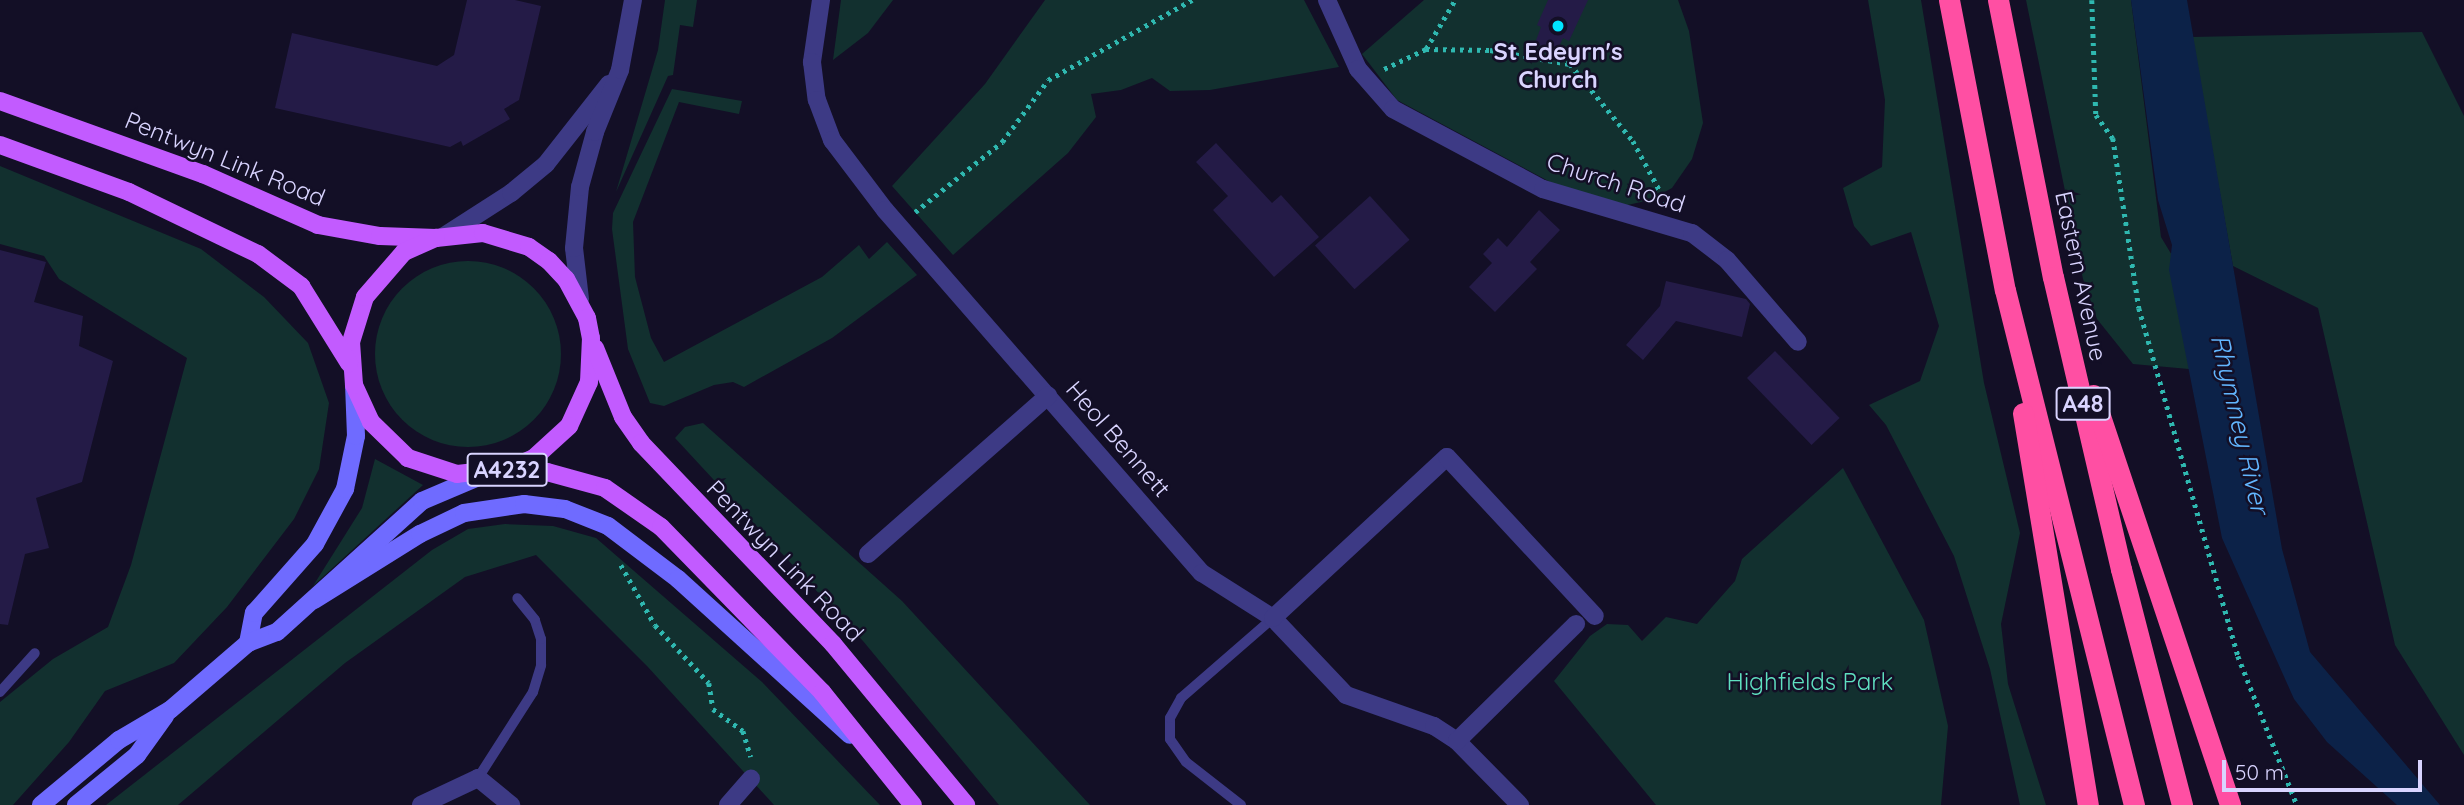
<!DOCTYPE html>
<html>
<head>
<meta charset="utf-8">
<style>
  body { margin:0 }
  #map { position:relative; width:2464px; height:805px; overflow:hidden; background:#130f26; font-family:Quicksand,sans-serif }
  div>[style] { position:absolute }
  .green>* { inset:0; background:#12302f }
  .round { border-radius:50% }
  .water>* { inset:0; background:#0c2248 }
  .building>* { inset:0; background:#241b47; transform-origin:0 0 }
  .path>* { height:4.5px; margin-top:-2.25px; transform-origin:0; background:repeating-linear-gradient(90deg,#2fb8b0 0 3.5px,transparent 0 8.5px) }
  .lane>* { height:10px; margin:-5px; padding:0 5px; transform-origin:5px; border-radius:5px; background:#3d3a85 }
  .street>* { height:18px; margin:-9px; padding:0 9px; transform-origin:9px; border-radius:9px; background:#3d3a85 }
  .secondary>* { height:18px; margin:-9px; padding:0 9px; transform-origin:9px; border-radius:9px; background:#6f6bff }
  .primary>* { height:18px; margin:-9px; padding:0 9px; transform-origin:9px; border-radius:9px; background:#c25bff }
  .highway>* { height:21px; margin:-10.5px; padding:0 10.5px; transform-origin:10.5px; border-radius:10.5px; background:#ff4fa3 }
  .dots>* { width:19px; height:19px; translate:-50% -50%; box-sizing:border-box; border:4px solid #130f26; border-radius:50% }
  span { translate:-50% -50%; white-space:nowrap; text-align:center; line-height:1.15; -webkit-text-stroke:5px #130f26; paint-order:stroke }
  .shield-label span { padding:2px 5px; background:#130f26; border:2px solid; border-radius:5px; -webkit-text-stroke-width:0 }
  .shield-label { font-size:23px; color:#d9d4ff; font-weight:700 }
  .poi-label { font-size:24px; color:#d9d4ff; font-weight:700 }
  .street-label { font-size:24px; color:#d9d4ff }
  .park-label { font-size:24px; color:#5fe0c0 }
  .water-label { font-size:26px; color:#62b6ff; font-style:italic }
  .scale { position:absolute; left:2222px; top:760px; width:200px; height:32px; box-sizing:border-box; border:4px solid #d9d4ff; border-top:0; padding-left:9px; font-size:21px; line-height:24px; white-space:nowrap; color:#d9d4ff; -webkit-text-stroke:5px #130f26; paint-order:stroke }
</style>
</head>
<body>
<div id="map">
  <div class="green">
    <i style="clip-path:polygon(665px 0,697px 0,693px 27px,680px 25px,673px 75px,668px 76px,616px 192px,658px 50px)"></i>
    <i style="clip-path:polygon(841px 0,893px 0,868px 33px,833px 60px)"></i>
    <i style="clip-path:polygon(1045px 0,1304px 0,1339px 67px,1210px 90px,1170px 91px,1152px 78px,1121px 90px,1091px 94px,1096px 117px,1068px 153px,953px 255px,892px 186px,985px 84px)"></i>
    <i style="clip-path:polygon(1424px 0,1678px 0,1689px 31px,1703px 123px,1692px 159px,1672px 188px,1650px 200px,1623px 206px,1552px 183px,1397px 100px,1362px 54px)"></i>
    <i style="clip-path:polygon(1868px 0,1921px 0,1984px 383px,2020px 533px,2001px 624px,2008px 684px,2046px 805px,2020px 805px,1990px 669px,1954px 556px,1886px 425px,1869px 405px,1920px 381px,1939px 326px,1911px 232px,1871px 246px,1854px 226px,1843px 188px,1882px 167px,1885px 100px)"></i>
    <i style="clip-path:polygon(2026px 0,2131px 0,2161px 237px,2182px 272px,2200px 370px,2133px 364px,2097px 319px,2083px 279px)"></i>
    <i style="clip-path:polygon(2422px 32px,2464px 116px,2464px 755px,2395px 645px,2318px 308px,2233px 266px,2192px 37px)"></i>
    <i style="clip-path:polygon(672px 89px,742px 101px,739px 114px,679px 102px,633px 222px,635px 277px,651px 338px,664px 362px,822px 277px,859px 245px,869px 259px,887px 242px,917px 275px,832px 338px,744px 387px,733px 382px,714px 385px,664px 406px,650px 403px,628px 349px,612px 229px,613px 213px)"></i>
    <i style="clip-path:polygon(0 166px,201px 249px,264px 297px,308px 343px,329px 403px,319px 469px,294px 519px,227px 607px,174px 663px,105px 691px,69px 742px,13px 805px,0 805px,0 702px,53px 659px,108px 627px,131px 565px,187px 358px,59px 279px,44px 256px,0 244px)"></i>
    <i class="round" style="left:375px;top:261px;width:186px;height:186px"></i>
    <i style="clip-path:polygon(703px 423px,902px 601px,1090px 805px,999px 805px,863px 641px,675px 438px,685px 427px)"></i>
    <i style="clip-path:polygon(375px 459px,423px 485px,313px 586px,362px 508px)"></i>
    <i style="clip-path:polygon(1843px 468px,1924px 620px,1948px 726px,1941px 805px,1656px 805px,1554px 681px,1590px 636px,1607px 624px,1628px 625px,1642px 641px,1666px 617px,1697px 624px,1735px 581px,1742px 559px)"></i>
    <i style="clip-path:polygon(505px 524px,553px 526px,596px 538px,762px 682px,880px 805px,774px 805px,647px 666px,536px 555px,465px 577px,345px 663px,178px 805px,106px 805px,432px 550px,468px 529px)"></i>
  </div>
  <div class="water">
    <i style="clip-path:polygon(2131px 0,2187px 0,2282px 549px,2310px 652px,2440px 805px,2397px 805px,2327px 742px,2294px 699px,2222px 538px,2169px 270px,2172px 245px,2158px 200px)"></i>
  </div>
  <div class="building">
    <i style="clip-path:polygon(467px 0,515px 0,541px 6px,519px 100px,504px 109px,510px 119px,463px 146px,461px 141px,450px 147px,275px 108px,292px 33px,437px 66px,454px 55px)"></i>
    <i style="clip-path:polygon(1548px 0,1588px 0,1569px 41px,1563px 38px,1556px 53px,1535px 43px,1541px 27px,1537px 25px)"></i>
    <i style="clip-path:polygon(1216px 143px,1272px 203px,1281px 195px,1319px 237px,1274px 277px,1213px 210px,1228px 196px,1196px 162px)"></i>
    <i style="left:1370px;top:196px;width:59px;height:74px;rotate:48deg"></i>
    <i style="clip-path:polygon(1539px 210px,1560px 230px,1530px 262px,1537px 269px,1495px 312px,1469px 287px,1492px 263px,1483px 254px,1498px 238px,1507px 247px)"></i>
    <i style="clip-path:polygon(0 250px,46px 262px,34px 302px,83px 316px,79px 346px,113px 361px,82px 482px,36px 498px,49px 548px,25px 554px,8px 625px,0 624px)"></i>
    <i style="clip-path:polygon(1666px 281px,1746px 299px,1750px 304px,1742px 337px,1676px 321px,1643px 360px,1626px 345px,1660px 306px)"></i>
    <i style="left:1775px;top:351px;width:93px;height:39px;rotate:46deg"></i>
  </div>
  <div class="path">
    <i style="left:2092px;top:0;width:115px;rotate:88deg"></i>
    <i style="left:2096px;top:115px;width:29px;rotate:54deg"></i>
    <i style="left:2113px;top:138px;width:172px;rotate:81.3deg"></i>
    <i style="left:2139px;top:308px;width:362px;rotate:74.1deg"></i>
    <i style="left:2238px;top:656px;width:160px;rotate:68.4deg"></i>
    <i style="left:1426px;top:49px;width:64px;rotate:0.9deg"></i>
    <i style="left:1490px;top:50px;width:81px;rotate:9.9deg"></i>
    <i style="left:1570px;top:64px;width:99px;rotate:50.7deg"></i>
    <i style="left:1633px;top:141px;width:72px;rotate:61.6deg"></i>
    <i style="left:1384px;top:69px;width:47px;rotate:-25.5deg"></i>
    <i style="left:1426px;top:49px;width:57px;rotate:-59.4deg"></i>
    <i style="left:915px;top:212px;width:112px;rotate:-38.8deg"></i>
    <i style="left:1002px;top:142px;width:77px;rotate:-53.4deg"></i>
    <i style="left:1048px;top:80px;width:165px;rotate:-29.1deg"></i>
    <i style="left:621px;top:565px;width:69px;rotate:60.5deg"></i>
    <i style="left:655px;top:625px;width:79px;rotate:47deg"></i>
    <i style="left:709px;top:683px;width:26px;rotate:81deg"></i>
    <i style="left:713px;top:709px;width:37px;rotate:36deg"></i>
    <i style="left:743px;top:731px;width:27px;rotate:73deg"></i>
  </div>
  <div class="lane">
    <i style="left:0;top:692px;width:52px;rotate:-48.1deg"></i>
    <i style="left:478px;top:778px;width:102px;rotate:-57.4deg"></i>
    <i style="left:533px;top:692px;width:28px;rotate:-73deg"></i>
    <i style="left:541px;top:665px;width:26px;rotate:-90deg"></i>
    <i style="left:541px;top:639px;width:20px;rotate:-108deg"></i>
    <i style="left:535px;top:620px;width:28px;rotate:-129deg"></i>
    <i style="left:1241px;top:805px;width:70px;rotate:-142deg"></i>
    <i style="left:1186px;top:762px;width:28px;rotate:-125deg"></i>
    <i style="left:1170px;top:739px;width:21px;rotate:-90deg"></i>
    <i style="left:1170px;top:718px;width:23px;rotate:-61deg"></i>
    <i style="left:1181px;top:698px;width:122px;rotate:-41deg"></i>
  </div>
  <div class="street">
    <i style="left:821px;top:0;width:63px;rotate:98.3deg"></i>
    <i style="left:812px;top:62px;width:38px;rotate:83deg"></i>
    <i style="left:817px;top:100px;width:43px;rotate:69.4deg"></i>
    <i style="left:832px;top:140px;width:88px;rotate:52.9deg"></i>
    <i style="left:885px;top:210px;width:482px;rotate:48.9deg"></i>
    <i style="left:1202px;top:573px;width:84px;rotate:32.4deg"></i>
    <i style="left:1273px;top:618px;width:106px;rotate:46.5deg"></i>
    <i style="left:1346px;top:695px;width:93px;rotate:19.4deg"></i>
    <i style="left:1434px;top:726px;width:27px;rotate:33deg"></i>
    <i style="left:1457px;top:741px;width:90px;rotate:45.5deg"></i>
    <i style="left:1327px;top:0;width:76px;rotate:65.8deg"></i>
    <i style="left:1358px;top:69px;width:53px;rotate:48.8deg"></i>
    <i style="left:1393px;top:109px;width:170px;rotate:28.1deg"></i>
    <i style="left:1543px;top:189px;width:155px;rotate:16.5deg"></i>
    <i style="left:1692px;top:233px;width:44px;rotate:37.6deg"></i>
    <i style="left:1727px;top:260px;width:108px;rotate:49.1deg"></i>
    <i style="left:444px;top:236px;width:80px;rotate:-32.7deg"></i>
    <i style="left:511px;top:193px;width:45px;rotate:-39.6deg"></i>
    <i style="left:546px;top:164px;width:102px;rotate:-51.8deg"></i>
    <i style="left:580px;top:299px;width:51px;rotate:-96.7deg"></i>
    <i style="left:574px;top:248px;width:61px;rotate:-84.4deg"></i>
    <i style="left:580px;top:187px;width:57px;rotate:-74.7deg"></i>
    <i style="left:595px;top:132px;width:67px;rotate:-68deg"></i>
    <i style="left:620px;top:70px;width:71px;rotate:-79.5deg"></i>
    <i style="left:868px;top:554px;width:240px;rotate:-41.3deg"></i>
    <i style="left:1273px;top:618px;width:237px;rotate:-42.8deg"></i>
    <i style="left:1447px;top:457px;width:217px;rotate:47.1deg"></i>
    <i style="left:1457px;top:741px;width:167px;rotate:-44.5deg"></i>
    <i style="left:421px;top:805px;width:63px;rotate:-25.3deg"></i>
    <i style="left:478px;top:778px;width:43px;rotate:39.3deg"></i>
    <i style="left:728px;top:805px;width:35px;rotate:-49deg"></i>
  </div>
  <div class="secondary">
    <i style="left:314px;top:600px;width:125px;rotate:-31.9deg"></i>
    <i style="left:420px;top:534px;width:49px;rotate:-25.5deg"></i>
    <i style="left:464px;top:513px;width:61px;rotate:-8.5deg"></i>
    <i style="left:524px;top:504px;width:41px;rotate:7deg"></i>
    <i style="left:565px;top:509px;width:46px;rotate:21.6deg"></i>
    <i style="left:608px;top:526px;width:88px;rotate:37.1deg"></i>
    <i style="left:678px;top:579px;width:232px;rotate:42.2deg"></i>
    <i style="left:248px;top:643px;width:31px;rotate:-79deg"></i>
    <i style="left:254px;top:613px;width:92px;rotate:-48.5deg"></i>
    <i style="left:315px;top:544px;width:63px;rotate:-61.4deg"></i>
    <i style="left:345px;top:489px;width:54px;rotate:-78.3deg"></i>
    <i style="left:356px;top:436px;width:51px;rotate:-92.2deg"></i>
    <i style="left:41px;top:805px;width:102px;rotate:-39.8deg"></i>
    <i style="left:119px;top:740px;width:59px;rotate:-30.5deg"></i>
    <i style="left:170px;top:710px;width:103px;rotate:-40.7deg"></i>
    <i style="left:248px;top:643px;width:31px;rotate:-21deg"></i>
    <i style="left:277px;top:632px;width:195px;rotate:-42.1deg"></i>
    <i style="left:422px;top:501px;width:66px;rotate:-23.1deg"></i>
    <i style="left:76px;top:805px;width:79px;rotate:-39.3deg"></i>
    <i style="left:137px;top:755px;width:48px;rotate:-54.3deg"></i>
  </div>
  <div class="primary">
    <i style="left:0;top:101px;width:216px;rotate:19.8deg"></i>
    <i style="left:203px;top:174px;width:126px;rotate:23.9deg"></i>
    <i style="left:318px;top:225px;width:63px;rotate:10.1deg"></i>
    <i style="left:380px;top:236px;width:56px;rotate:2deg"></i>
    <i style="left:436px;top:238px;width:47px;rotate:-6.1deg"></i>
    <i style="left:483px;top:233px;width:48px;rotate:16.9deg"></i>
    <i style="left:529px;top:247px;width:24px;rotate:35deg"></i>
    <i style="left:549px;top:261px;width:25px;rotate:47deg"></i>
    <i style="left:566px;top:279px;width:44px;rotate:61.7deg"></i>
    <i style="left:587px;top:318px;width:20px;rotate:79deg"></i>
    <i style="left:591px;top:338px;width:44px;rotate:92.6deg"></i>
    <i style="left:589px;top:382px;width:48px;rotate:114.4deg"></i>
    <i style="left:569px;top:426px;width:47px;rotate:137.6deg"></i>
    <i style="left:534px;top:458px;width:25px;rotate:157deg"></i>
    <i style="left:511px;top:468px;width:54px;rotate:173.7deg"></i>
    <i style="left:457px;top:474px;width:52px;rotate:-161.9deg"></i>
    <i style="left:408px;top:458px;width:52px;rotate:-135.8deg"></i>
    <i style="left:371px;top:422px;width:41px;rotate:-114.7deg"></i>
    <i style="left:354px;top:385px;width:43px;rotate:-94deg"></i>
    <i style="left:351px;top:342px;width:47px;rotate:-72.7deg"></i>
    <i style="left:365px;top:297px;width:60px;rotate:-49.1deg"></i>
    <i style="left:404px;top:252px;width:35px;rotate:-24deg"></i>
    <i style="left:0;top:145px;width:137px;rotate:20deg"></i>
    <i style="left:129px;top:192px;width:143px;rotate:25.7deg"></i>
    <i style="left:258px;top:254px;width:54px;rotate:36.7deg"></i>
    <i style="left:301px;top:286px;width:91px;rotate:58.1deg"></i>
    <i style="left:595px;top:348px;width:74px;rotate:67.9deg"></i>
    <i style="left:623px;top:417px;width:32px;rotate:55deg"></i>
    <i style="left:641px;top:443px;width:278px;rotate:46.3deg"></i>
    <i style="left:833px;top:644px;width:209px;rotate:50.4deg"></i>
    <i style="left:513px;top:469px;width:34px;rotate:5deg"></i>
    <i style="left:547px;top:472px;width:60px;rotate:15.4deg"></i>
    <i style="left:605px;top:488px;width:68px;rotate:34.9deg"></i>
    <i style="left:661px;top:527px;width:231px;rotate:45.7deg"></i>
    <i style="left:822px;top:692px;width:145px;rotate:51.2deg"></i>
  </div>
  <div class="highway">
    <i style="left:1949px;top:0;width:295px;rotate:79.1deg"></i>
    <i style="left:2005px;top:290px;width:531px;rotate:75.94deg"></i>
    <i style="left:1998px;top:0;width:282px;rotate:78.8deg"></i>
    <i style="left:2053px;top:277px;width:300px;rotate:76.9deg"></i>
    <i style="left:2121px;top:569px;width:244px;rotate:75.5deg"></i>
    <i style="left:2093px;top:395px;width:432px;rotate:71.5deg"></i>
    <i style="left:2023px;top:413px;width:397px;rotate:80.6deg"></i>
  </div>
  <div class="dots">
    <i style="left:1558px;top:26px;background:#00e5ff"></i>
  </div>
  <div class="shield-label">
    <span style="left:2083px;top:404px">A48</span>
    <span style="left:507px;top:470px">A4232</span>
  </div>
  <div class="poi-label">
    <span style="left:1558px;top:66px">St Edeyrn's<br>Church</span>
  </div>
  <div class="street-label">
    <span style="left:225px;top:159px;rotate:22deg">Pentwyn Link Road</span>
    <span style="left:1616px;top:183px;rotate:18deg">Church Road</span>
    <span style="left:2081px;top:276px;rotate:78deg">Eastern Avenue</span>
    <span style="left:1118px;top:439px;rotate:49deg">Heol Bennett</span>
    <span style="left:785px;top:561px;rotate:46deg">Pentwyn Link Road</span>
  </div>
  <div class="park-label">
    <span style="left:1810px;top:682px">Highfields Park</span>
  </div>
  <div class="water-label">
    <span style="left:2240px;top:424px;rotate:77deg">Rhymney River</span>
  </div>
  <div class="scale">50 m</div>
</div>
</body>
</html>
